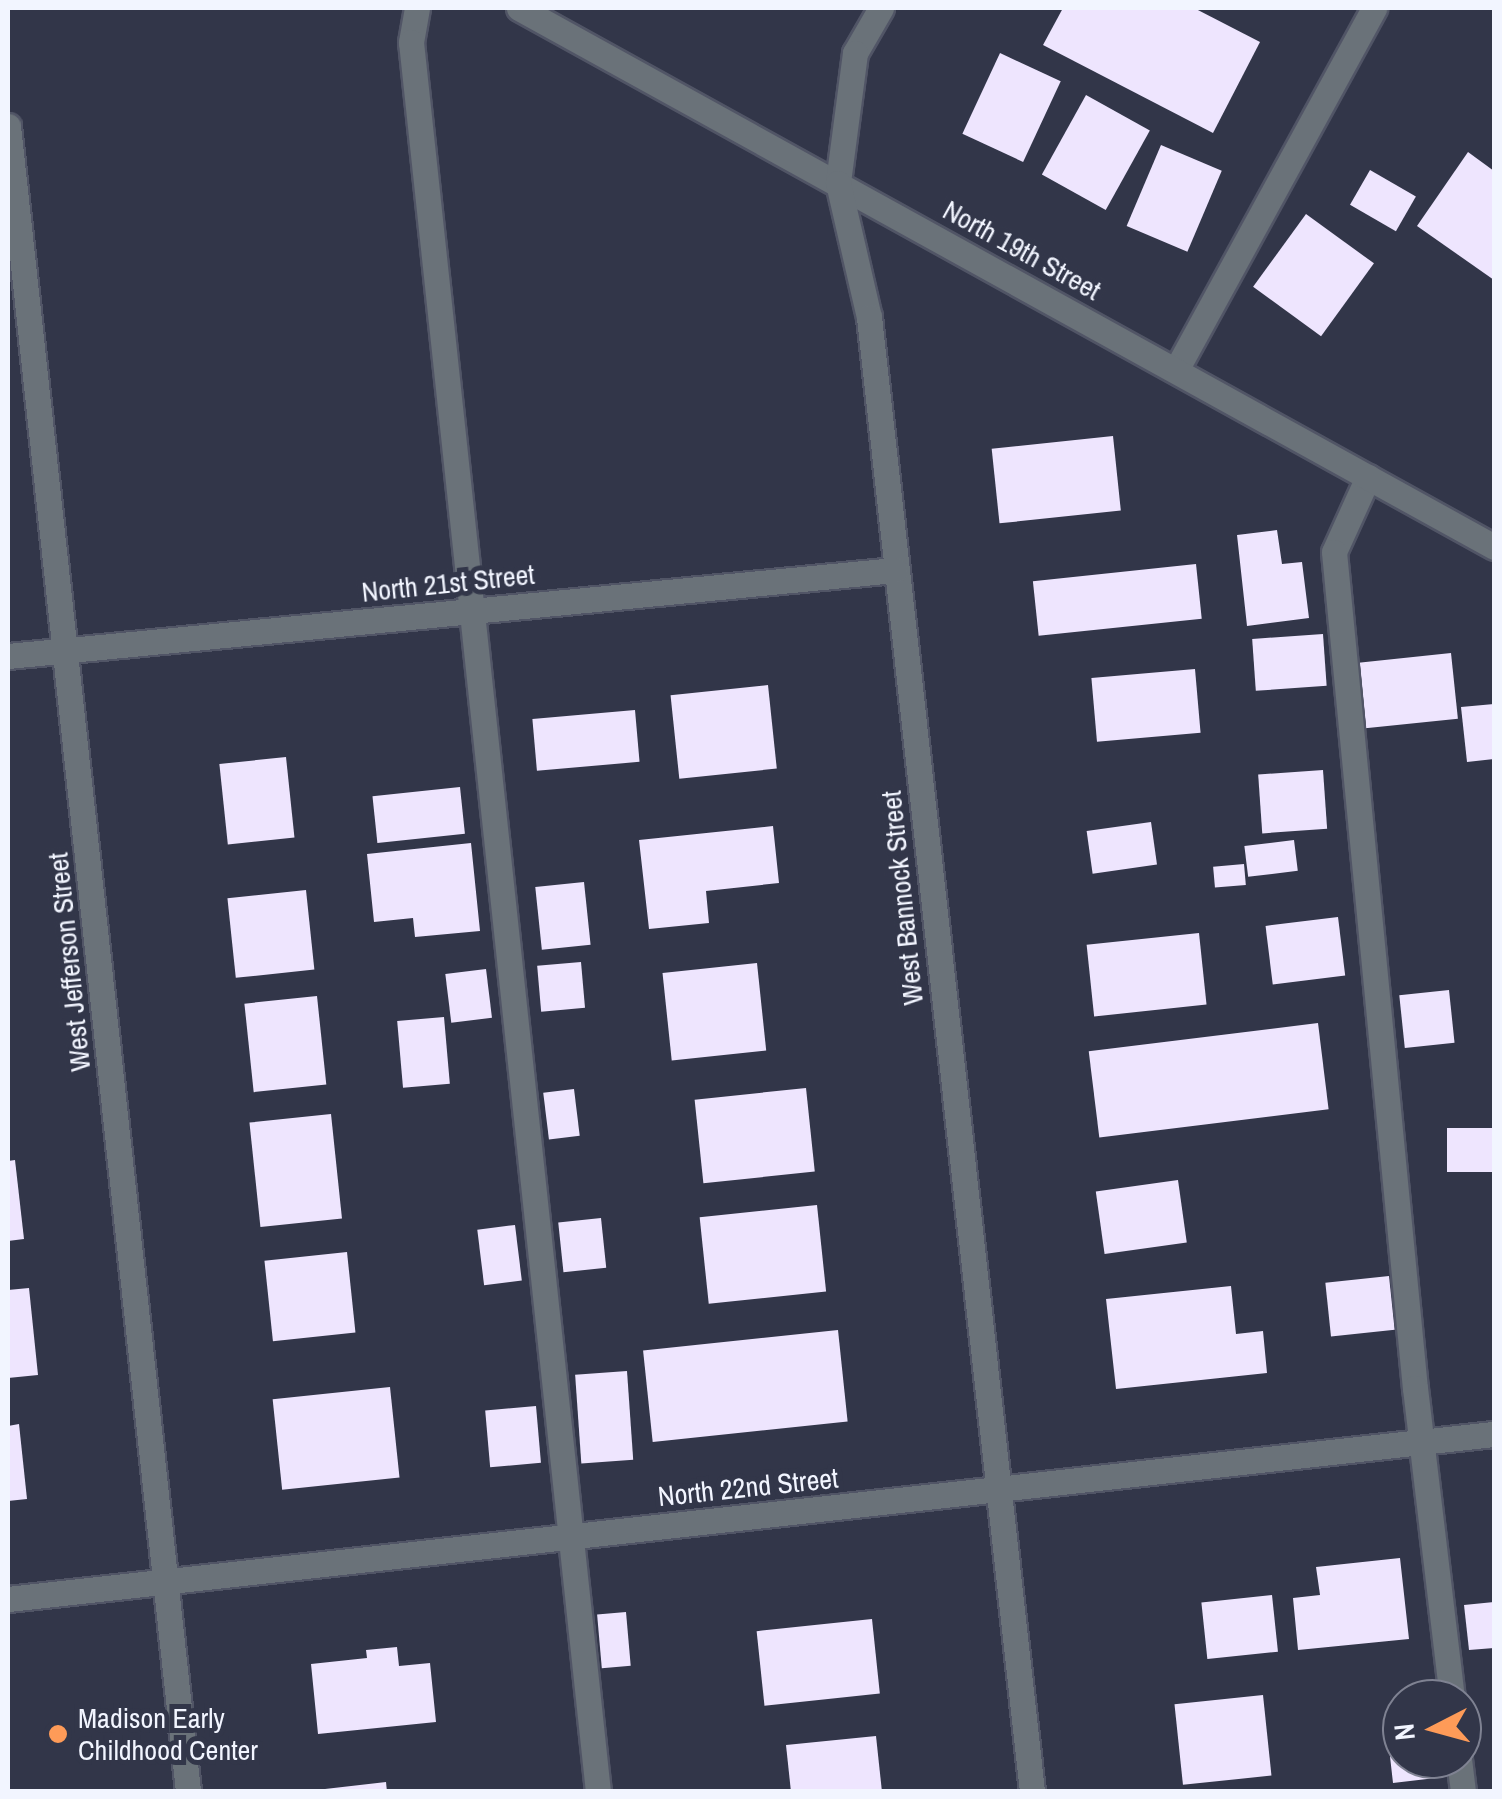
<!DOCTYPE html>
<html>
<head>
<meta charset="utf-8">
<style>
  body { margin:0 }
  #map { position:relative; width:1502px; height:1799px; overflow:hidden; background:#323649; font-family:"Archivo Narrow",sans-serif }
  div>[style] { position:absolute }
  .building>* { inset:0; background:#eee5fe; transform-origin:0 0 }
  .roads { filter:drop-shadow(2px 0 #515566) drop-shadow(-2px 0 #515566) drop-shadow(0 2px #515566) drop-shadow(0 -2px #515566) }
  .lane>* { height:25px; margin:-12.5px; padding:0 12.5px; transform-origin:12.5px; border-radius:12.5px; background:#6a7279 }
  .street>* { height:25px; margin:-12.5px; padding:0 12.5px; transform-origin:12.5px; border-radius:12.5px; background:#6a7279 }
  .dots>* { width:28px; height:28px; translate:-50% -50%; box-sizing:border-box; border:5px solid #323649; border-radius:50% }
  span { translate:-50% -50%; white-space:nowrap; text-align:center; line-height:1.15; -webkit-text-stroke:10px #323649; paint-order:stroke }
  .street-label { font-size:28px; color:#f2f5ff }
  .poi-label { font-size:28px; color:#f2f5ff }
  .left { translate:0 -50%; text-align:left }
  .frame { position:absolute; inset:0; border:10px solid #f2f5ff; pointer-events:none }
  .north { position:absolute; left:1382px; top:1679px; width:100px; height:100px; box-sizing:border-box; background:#323649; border:2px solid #7f8292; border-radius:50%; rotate:264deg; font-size:28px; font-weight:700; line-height:40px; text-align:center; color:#f2f5ff }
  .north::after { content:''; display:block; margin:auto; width:35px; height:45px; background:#fe9b58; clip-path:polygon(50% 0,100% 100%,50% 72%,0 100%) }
</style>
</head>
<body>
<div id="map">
  <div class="building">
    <i style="clip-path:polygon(1063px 8px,1194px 8px,1260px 42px,1213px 133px,1043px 45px)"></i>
    <i style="left:1000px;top:53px;width:67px;height:89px;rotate:25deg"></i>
    <i style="left:1086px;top:95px;width:73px;height:91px;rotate:29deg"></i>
    <i style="left:1161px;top:145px;width:66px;height:88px;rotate:23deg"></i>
    <i style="clip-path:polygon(1468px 152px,1494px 171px,1494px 280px,1417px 226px)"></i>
    <i style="left:1370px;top:170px;width:53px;height:40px;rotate:30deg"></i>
    <i style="left:1306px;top:214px;width:84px;height:90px;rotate:36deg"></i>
    <i style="left:1113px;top:436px;width:75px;height:122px;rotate:84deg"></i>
    <i style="clip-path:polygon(1277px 530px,1282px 564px,1302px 562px,1309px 618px,1247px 626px,1237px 535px)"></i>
    <i style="left:1196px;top:564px;width:55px;height:164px;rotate:84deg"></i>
    <i style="left:1323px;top:634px;width:52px;height:71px;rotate:86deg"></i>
    <i style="left:1451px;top:653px;width:66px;height:93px;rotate:84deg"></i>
    <i style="left:1195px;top:669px;width:64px;height:104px;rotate:85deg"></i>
    <i style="left:768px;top:685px;width:84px;height:98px;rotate:84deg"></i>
    <i style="clip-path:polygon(1494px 704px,1494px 759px,1467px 762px,1461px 707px)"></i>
    <i style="left:635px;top:710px;width:52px;height:103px;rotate:85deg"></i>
    <i style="left:286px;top:757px;width:81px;height:67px;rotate:84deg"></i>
    <i style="left:1323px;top:770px;width:59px;height:65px;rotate:86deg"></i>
    <i style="left:460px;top:787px;width:47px;height:88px;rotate:84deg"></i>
    <i style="left:1151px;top:822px;width:43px;height:65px;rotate:82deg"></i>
    <i style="clip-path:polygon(773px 826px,779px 883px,706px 891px,709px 923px,649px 929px,639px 840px)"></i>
    <i style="left:1294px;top:840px;width:31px;height:50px;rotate:83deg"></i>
    <i style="clip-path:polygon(471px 843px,480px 931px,415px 937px,413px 918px,374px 922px,367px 854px)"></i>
    <i style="left:1244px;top:864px;width:21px;height:31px;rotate:85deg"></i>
    <i style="left:584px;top:882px;width:63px;height:49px;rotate:84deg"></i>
    <i style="left:306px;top:890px;width:80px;height:79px;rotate:84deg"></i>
    <i style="left:1338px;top:917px;width:59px;height:73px;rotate:83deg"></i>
    <i style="left:1199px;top:933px;width:72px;height:113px;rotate:84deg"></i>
    <i style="left:581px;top:962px;width:46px;height:44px;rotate:85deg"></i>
    <i style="left:757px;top:963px;width:88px;height:95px;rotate:84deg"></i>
    <i style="left:486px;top:969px;width:49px;height:41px;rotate:83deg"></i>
    <i style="left:1449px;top:990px;width:53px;height:50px;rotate:84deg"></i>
    <i style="left:317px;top:996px;width:89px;height:73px;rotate:84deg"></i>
    <i style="left:444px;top:1017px;width:67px;height:47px;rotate:85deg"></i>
    <i style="left:1318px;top:1023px;width:87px;height:231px;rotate:83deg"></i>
    <i style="left:806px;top:1088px;width:84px;height:112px;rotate:84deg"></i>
    <i style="left:574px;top:1089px;width:47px;height:31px;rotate:83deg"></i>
    <i style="left:331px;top:1114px;width:105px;height:82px;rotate:84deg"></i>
    <i style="left:1494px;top:1128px;width:44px;height:47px;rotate:90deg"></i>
    <i style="clip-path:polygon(15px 1160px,24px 1239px,8px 1241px,8px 1161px)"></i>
    <i style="left:1178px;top:1180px;width:63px;height:83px;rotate:82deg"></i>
    <i style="left:817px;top:1205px;width:87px;height:118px;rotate:84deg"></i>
    <i style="left:601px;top:1218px;width:50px;height:43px;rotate:84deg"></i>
    <i style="left:515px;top:1225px;width:56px;height:38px;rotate:83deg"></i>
    <i style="left:347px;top:1252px;width:81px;height:83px;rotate:84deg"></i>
    <i style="left:1389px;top:1276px;width:54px;height:64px;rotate:84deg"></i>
    <i style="clip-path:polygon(1231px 1286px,1236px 1334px,1263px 1331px,1267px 1373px,1116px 1389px,1106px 1299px)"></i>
    <i style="clip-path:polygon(29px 1288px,38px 1375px,8px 1378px,8px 1290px)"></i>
    <i style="left:838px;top:1330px;width:92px;height:196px;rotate:84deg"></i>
    <i style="left:627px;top:1371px;width:89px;height:52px;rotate:86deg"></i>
    <i style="left:390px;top:1387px;width:91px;height:118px;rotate:84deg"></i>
    <i style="left:536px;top:1406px;width:57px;height:51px;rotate:85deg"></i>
    <i style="clip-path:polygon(19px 1424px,27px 1499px,8px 1501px,8px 1426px)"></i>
    <i style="clip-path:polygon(1400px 1558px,1409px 1639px,1298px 1650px,1293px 1598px,1320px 1595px,1316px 1567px)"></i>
    <i style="left:1272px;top:1595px;width:57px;height:71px;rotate:84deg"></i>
    <i style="clip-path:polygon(1494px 1602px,1494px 1648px,1469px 1650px,1464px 1605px)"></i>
    <i style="left:626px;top:1612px;width:54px;height:29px;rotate:85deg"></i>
    <i style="left:872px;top:1619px;width:75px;height:116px;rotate:84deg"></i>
    <i style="clip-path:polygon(397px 1647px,399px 1666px,430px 1663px,436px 1722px,318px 1734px,311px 1664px,367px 1658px,366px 1650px)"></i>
    <i style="left:1263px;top:1695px;width:81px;height:89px;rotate:84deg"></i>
    <i style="clip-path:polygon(1402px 1719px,1402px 1759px,1441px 1759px,1444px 1777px,1393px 1783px,1386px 1721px)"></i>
    <i style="clip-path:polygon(876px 1736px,882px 1792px,791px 1792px,786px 1745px)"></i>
    <i style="clip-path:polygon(386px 1782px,387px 1792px,325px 1792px,325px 1789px)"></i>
  </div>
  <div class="roads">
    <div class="lane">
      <i style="left:417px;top:8px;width:35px;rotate:100deg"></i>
      <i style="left:411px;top:42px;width:1760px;rotate:83.9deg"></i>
      <i style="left:1176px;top:370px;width:413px;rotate:-61.3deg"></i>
      <i style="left:1368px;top:477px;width:82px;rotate:114.4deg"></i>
      <i style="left:1334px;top:552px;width:840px;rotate:84.47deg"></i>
      <i style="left:1415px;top:1388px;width:313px;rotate:83.2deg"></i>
      <i style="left:1459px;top:1759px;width:33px;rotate:83deg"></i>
    </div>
    <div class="street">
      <i style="left:519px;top:8px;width:1114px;rotate:28.93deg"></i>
      <i style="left:881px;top:8px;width:52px;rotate:120deg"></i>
      <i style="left:855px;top:53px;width:131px;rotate:97.5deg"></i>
      <i style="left:838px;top:183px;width:138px;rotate:77deg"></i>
      <i style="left:869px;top:317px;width:1484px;rotate:83.69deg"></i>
      <i style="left:8px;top:126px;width:1676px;rotate:83.83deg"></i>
      <i style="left:8px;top:656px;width:891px;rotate:-5.54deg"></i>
      <i style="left:8px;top:1599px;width:1495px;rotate:-6.34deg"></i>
    </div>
  </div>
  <div class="dots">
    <i style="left:58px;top:1734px;background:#fe9b58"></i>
  </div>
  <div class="street-label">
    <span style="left:1022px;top:250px;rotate:29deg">North 19th Street</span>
    <span style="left:448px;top:583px;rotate:-6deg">North 21st Street</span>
    <span style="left:902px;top:898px;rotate:-96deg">West Bannock Street</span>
    <span style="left:69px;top:962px;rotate:-96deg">West Jefferson Street</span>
    <span style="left:748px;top:1487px;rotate:-6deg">North 22nd Street</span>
  </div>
  <div class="poi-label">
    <span class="left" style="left:78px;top:1734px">Madison Early<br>Childhood Center</span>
  </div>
  <div class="frame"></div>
  <div class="north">N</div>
</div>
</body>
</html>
